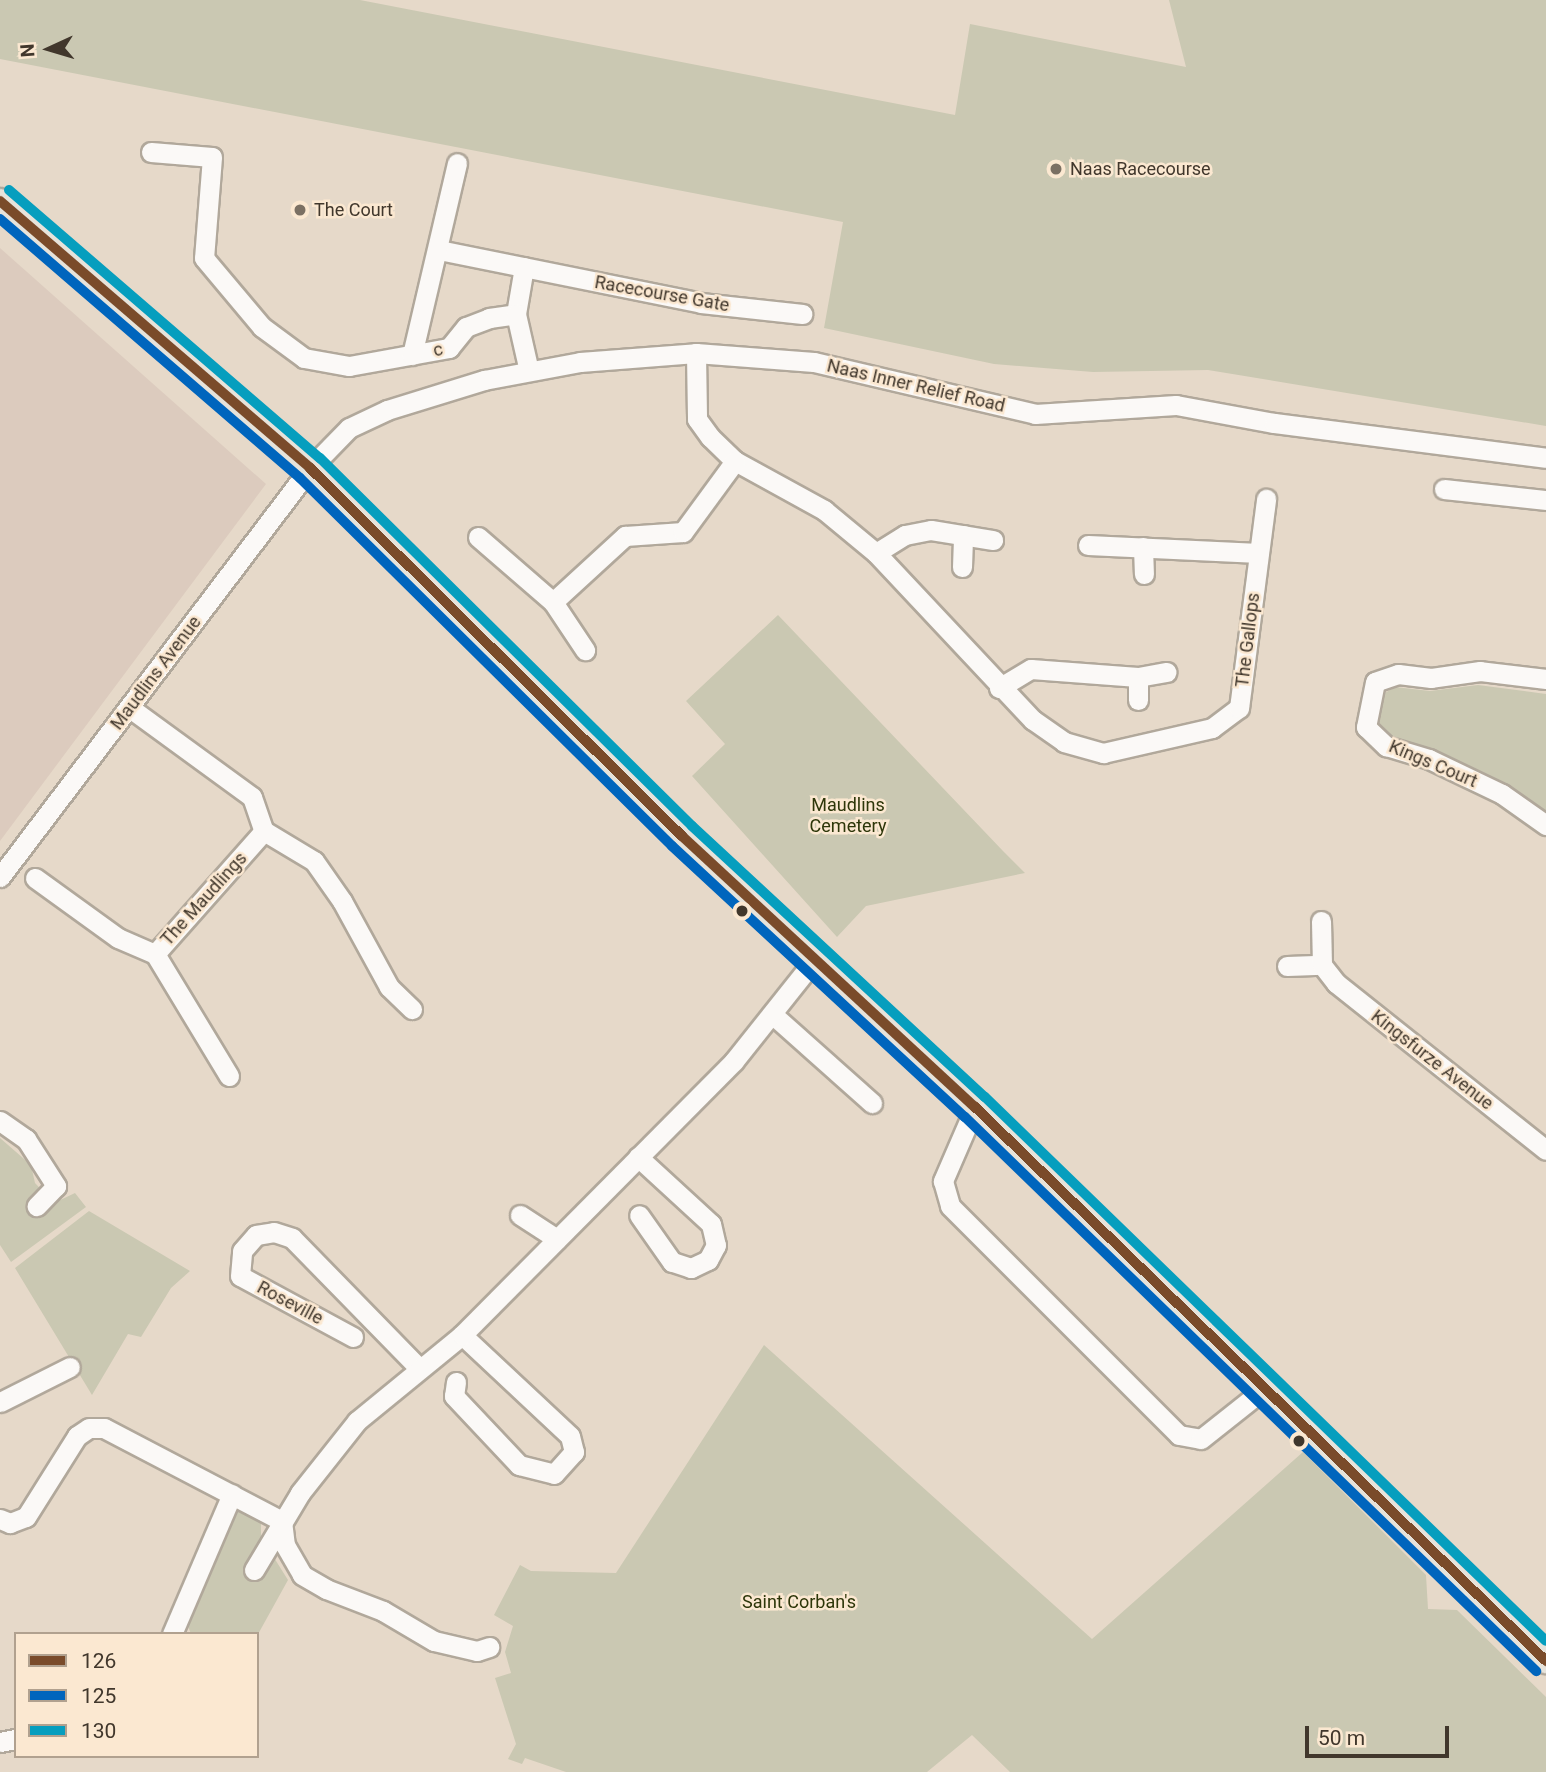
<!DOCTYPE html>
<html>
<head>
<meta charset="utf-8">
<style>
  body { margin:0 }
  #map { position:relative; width:1546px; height:1772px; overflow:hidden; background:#e6d9c9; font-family:Roboto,sans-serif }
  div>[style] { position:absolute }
  .industrial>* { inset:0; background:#dccbbe }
  .green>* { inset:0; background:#cac8b2 }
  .roads { filter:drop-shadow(2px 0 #b1a89b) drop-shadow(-2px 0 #b1a89b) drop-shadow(0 2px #b1a89b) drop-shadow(0 -2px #b1a89b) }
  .minor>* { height:19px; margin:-9.5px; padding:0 9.5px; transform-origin:9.5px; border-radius:9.5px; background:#fbf9f7 }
  .major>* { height:24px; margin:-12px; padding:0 12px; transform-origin:12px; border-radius:12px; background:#e7e3da }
  .bus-1>* { height:10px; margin:-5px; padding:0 5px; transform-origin:5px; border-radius:5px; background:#7a4b2a }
  .bus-2>* { height:10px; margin:-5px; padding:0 5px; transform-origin:5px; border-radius:5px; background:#0065bd }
  .bus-3>* { height:10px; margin:-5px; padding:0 5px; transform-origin:5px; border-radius:5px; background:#069ebe }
  .dots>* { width:19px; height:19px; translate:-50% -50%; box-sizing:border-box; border:4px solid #fbe8d1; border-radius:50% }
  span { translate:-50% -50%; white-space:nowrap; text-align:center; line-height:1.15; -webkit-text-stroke:5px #fbe8d1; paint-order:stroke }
  .poi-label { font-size:18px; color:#41372c }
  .left { translate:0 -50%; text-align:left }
  .street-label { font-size:18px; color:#41372c }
  .park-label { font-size:18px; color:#2d3609 }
  .legend { position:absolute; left:14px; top:1632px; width:245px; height:126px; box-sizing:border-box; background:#fbe8d1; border:2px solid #b1a18f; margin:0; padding:9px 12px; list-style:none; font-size:21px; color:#41372c }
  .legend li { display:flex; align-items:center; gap:14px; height:35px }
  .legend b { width:35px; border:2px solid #b1a18f }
  .north { position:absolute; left:14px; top:14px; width:70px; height:70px; -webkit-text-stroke:5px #fbe8d1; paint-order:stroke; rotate:266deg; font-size:19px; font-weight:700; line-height:28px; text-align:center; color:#41372c }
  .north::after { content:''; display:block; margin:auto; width:24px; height:32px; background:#41372c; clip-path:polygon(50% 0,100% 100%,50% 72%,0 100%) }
  .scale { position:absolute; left:1305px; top:1726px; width:144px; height:32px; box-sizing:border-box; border:4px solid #41372c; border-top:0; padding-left:9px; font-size:21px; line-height:24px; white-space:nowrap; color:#41372c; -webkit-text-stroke:5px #fbe8d1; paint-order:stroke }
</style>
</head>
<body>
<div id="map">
  <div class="industrial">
    <i style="clip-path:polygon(0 248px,266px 484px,0 841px)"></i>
  </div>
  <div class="green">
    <i style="clip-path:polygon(0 0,360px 0,955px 115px,970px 24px,1186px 67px,1169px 0,1546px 0,1546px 426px,1208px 370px,1093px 372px,994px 364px,824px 328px,843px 222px,0 59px)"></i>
    <i style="clip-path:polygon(778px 615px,1003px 851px,1025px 873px,866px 906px,837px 937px,692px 776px,725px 744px,686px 701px)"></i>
    <i style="clip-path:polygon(1478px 685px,1546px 694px,1546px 817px,1393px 744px,1378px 729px,1383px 694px,1395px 687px,1430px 691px)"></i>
    <i style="clip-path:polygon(0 1138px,31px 1165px,35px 1183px,54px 1203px,75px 1193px,86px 1207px,11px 1262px,0 1245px)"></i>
    <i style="clip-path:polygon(89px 1211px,190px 1271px,171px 1288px,141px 1337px,128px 1334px,92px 1395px,15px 1268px)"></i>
    <i style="clip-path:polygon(764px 1345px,1092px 1639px,1303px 1452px,1426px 1575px,1428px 1609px,1457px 1610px,1546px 1697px,1546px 1772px,1010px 1772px,972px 1735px,927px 1772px,566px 1772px,525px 1758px,522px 1764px,508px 1759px,516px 1744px,495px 1678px,511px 1673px,505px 1652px,513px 1626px,494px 1615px,520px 1565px,531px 1571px,616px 1573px)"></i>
    <i style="clip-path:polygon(236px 1504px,261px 1519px,261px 1537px,288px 1580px,257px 1636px,191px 1634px,186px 1621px)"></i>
  </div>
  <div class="roads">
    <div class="minor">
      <i style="left:151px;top:152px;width:61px;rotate:4.7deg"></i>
      <i style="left:212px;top:157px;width:101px;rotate:94.5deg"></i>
      <i style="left:204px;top:258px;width:90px;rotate:50deg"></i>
      <i style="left:262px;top:327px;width:52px;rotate:36.4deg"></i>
      <i style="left:304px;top:358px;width:46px;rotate:10.1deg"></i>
      <i style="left:349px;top:366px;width:102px;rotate:-10.2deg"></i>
      <i style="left:449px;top:348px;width:27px;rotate:-51deg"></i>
      <i style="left:466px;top:327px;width:25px;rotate:-21deg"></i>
      <i style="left:489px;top:318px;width:27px;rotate:-8deg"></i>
      <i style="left:439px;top:250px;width:267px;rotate:11.4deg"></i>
      <i style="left:701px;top:303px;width:102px;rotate:6.2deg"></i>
      <i style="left:524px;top:267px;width:48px;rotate:99.7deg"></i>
      <i style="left:516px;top:314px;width:58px;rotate:77.2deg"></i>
      <i style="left:696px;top:353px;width:66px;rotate:89.1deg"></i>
      <i style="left:697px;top:419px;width:22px;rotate:54deg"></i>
      <i style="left:710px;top:437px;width:35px;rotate:44deg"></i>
      <i style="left:735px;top:461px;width:102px;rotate:28.8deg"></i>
      <i style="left:824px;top:510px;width:67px;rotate:39.6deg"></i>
      <i style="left:876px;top:553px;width:229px;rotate:46.8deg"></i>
      <i style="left:1033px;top:720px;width:38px;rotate:35deg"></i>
      <i style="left:1064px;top:742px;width:41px;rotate:15.8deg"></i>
      <i style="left:1103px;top:753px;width:112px;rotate:-12.9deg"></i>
      <i style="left:1212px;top:728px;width:34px;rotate:-37deg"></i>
      <i style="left:1239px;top:708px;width:211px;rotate:-82.6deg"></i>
      <i style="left:412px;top:355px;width:197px;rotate:-76.8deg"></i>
      <i style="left:1444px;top:489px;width:103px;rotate:6.2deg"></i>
      <i style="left:478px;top:537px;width:99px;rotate:40.9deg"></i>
      <i style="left:553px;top:602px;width:58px;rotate:56.3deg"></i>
      <i style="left:1088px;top:545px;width:171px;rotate:2.7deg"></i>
      <i style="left:1143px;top:547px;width:27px;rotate:88deg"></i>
      <i style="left:876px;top:553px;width:34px;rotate:-32deg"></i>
      <i style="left:905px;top:535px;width:26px;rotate:-11deg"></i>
      <i style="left:931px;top:530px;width:63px;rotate:9.2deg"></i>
      <i style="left:962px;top:567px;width:32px;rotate:-88deg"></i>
      <i style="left:553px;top:602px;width:98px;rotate:-42.5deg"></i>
      <i style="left:625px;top:536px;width:58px;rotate:-3.9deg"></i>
      <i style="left:683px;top:532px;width:88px;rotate:-53.8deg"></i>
      <i style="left:1138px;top:677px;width:23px;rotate:90deg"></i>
      <i style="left:1546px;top:679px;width:66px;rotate:-173.1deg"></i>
      <i style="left:1480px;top:671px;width:49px;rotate:171.9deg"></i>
      <i style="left:1431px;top:678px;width:33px;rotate:-173deg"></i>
      <i style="left:1398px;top:674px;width:24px;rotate:161deg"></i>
      <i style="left:1375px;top:682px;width:46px;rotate:101.3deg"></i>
      <i style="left:1366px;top:727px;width:28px;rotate:44deg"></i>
      <i style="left:1386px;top:746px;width:45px;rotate:16.8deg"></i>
      <i style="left:1429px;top:759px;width:81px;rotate:25.6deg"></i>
      <i style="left:1502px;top:794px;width:54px;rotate:35.2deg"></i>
      <i style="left:999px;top:688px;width:37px;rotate:-31deg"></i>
      <i style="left:1031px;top:669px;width:107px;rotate:4.3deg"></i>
      <i style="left:1138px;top:677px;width:29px;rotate:-10deg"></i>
      <i style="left:130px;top:708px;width:151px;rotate:36.1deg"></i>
      <i style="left:252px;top:797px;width:36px;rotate:71deg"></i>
      <i style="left:264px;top:831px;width:58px;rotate:31deg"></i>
      <i style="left:314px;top:861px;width:49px;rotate:55deg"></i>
      <i style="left:342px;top:901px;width:98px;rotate:61.3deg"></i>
      <i style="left:389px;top:987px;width:32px;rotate:44deg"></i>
      <i style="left:0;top:877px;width:513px;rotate:-52.84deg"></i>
      <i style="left:310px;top:468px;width:56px;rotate:-45.7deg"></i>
      <i style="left:349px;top:428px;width:42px;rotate:-25.3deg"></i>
      <i style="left:387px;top:410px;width:102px;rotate:-17.2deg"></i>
      <i style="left:484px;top:380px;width:98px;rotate:-10.6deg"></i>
      <i style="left:580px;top:362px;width:116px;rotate:-4.4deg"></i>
      <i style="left:696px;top:353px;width:118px;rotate:4.4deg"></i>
      <i style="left:814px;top:362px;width:227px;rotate:13.2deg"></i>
      <i style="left:1035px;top:414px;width:141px;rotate:-3.7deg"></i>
      <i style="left:1176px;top:405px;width:100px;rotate:10.4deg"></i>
      <i style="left:1274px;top:423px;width:274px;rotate:7.3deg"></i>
      <i style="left:35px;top:878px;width:102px;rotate:35.9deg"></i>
      <i style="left:118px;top:938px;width:40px;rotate:23.4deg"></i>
      <i style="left:1322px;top:965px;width:23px;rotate:52deg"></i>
      <i style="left:1336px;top:983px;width:268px;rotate:38.5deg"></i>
      <i style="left:1287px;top:966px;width:35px;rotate:-2deg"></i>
      <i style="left:1322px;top:965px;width:44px;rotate:-91.3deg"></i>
      <i style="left:772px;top:1014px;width:134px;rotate:41.7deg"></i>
      <i style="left:229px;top:1076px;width:143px;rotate:-121.2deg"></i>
      <i style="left:155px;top:954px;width:164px;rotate:-48.5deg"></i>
      <i style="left:975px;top:1107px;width:81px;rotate:113.4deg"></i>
      <i style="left:943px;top:1181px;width:26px;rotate:74deg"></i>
      <i style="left:950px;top:1206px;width:324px;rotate:45deg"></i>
      <i style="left:1179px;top:1435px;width:22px;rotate:10deg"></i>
      <i style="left:1201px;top:1439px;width:80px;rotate:-38.4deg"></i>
      <i style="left:0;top:1121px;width:32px;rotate:35deg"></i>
      <i style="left:26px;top:1139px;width:56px;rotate:57.4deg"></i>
      <i style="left:56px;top:1186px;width:28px;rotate:134deg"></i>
      <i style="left:638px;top:1157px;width:99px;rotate:42.5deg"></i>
      <i style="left:711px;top:1224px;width:22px;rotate:77deg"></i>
      <i style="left:716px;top:1245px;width:17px;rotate:118deg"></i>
      <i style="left:708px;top:1260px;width:19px;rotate:155deg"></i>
      <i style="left:691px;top:1268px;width:20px;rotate:-162deg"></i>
      <i style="left:672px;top:1262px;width:57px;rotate:-125.1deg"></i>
      <i style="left:520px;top:1215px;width:44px;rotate:33deg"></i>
      <i style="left:353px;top:1337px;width:128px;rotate:-151.6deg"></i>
      <i style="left:240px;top:1276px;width:25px;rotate:-85deg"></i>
      <i style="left:242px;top:1251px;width:21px;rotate:-49deg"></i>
      <i style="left:256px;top:1235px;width:18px;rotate:-9deg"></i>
      <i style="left:274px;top:1232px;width:19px;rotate:18deg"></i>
      <i style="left:292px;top:1238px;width:183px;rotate:45.7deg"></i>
      <i style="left:456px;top:1382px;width:14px;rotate:98deg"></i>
      <i style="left:454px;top:1396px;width:95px;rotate:46.7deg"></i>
      <i style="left:519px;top:1465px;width:36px;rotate:14deg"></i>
      <i style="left:554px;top:1474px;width:30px;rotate:-48deg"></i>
      <i style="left:574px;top:1452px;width:16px;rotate:-104deg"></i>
      <i style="left:570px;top:1436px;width:148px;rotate:-136.9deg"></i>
      <i style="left:0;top:1402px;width:78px;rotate:-26.6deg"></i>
      <i style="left:0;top:1519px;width:11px;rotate:22deg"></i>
      <i style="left:10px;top:1523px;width:17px;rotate:-21deg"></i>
      <i style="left:26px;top:1517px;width:96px;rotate:-57.8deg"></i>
      <i style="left:77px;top:1436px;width:14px;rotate:-34deg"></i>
      <i style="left:89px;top:1428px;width:15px"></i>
      <i style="left:104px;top:1428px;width:201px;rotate:27.6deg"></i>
      <i style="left:282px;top:1521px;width:24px;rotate:83deg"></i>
      <i style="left:285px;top:1545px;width:34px;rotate:60deg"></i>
      <i style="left:302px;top:1575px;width:28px;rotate:30deg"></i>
      <i style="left:326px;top:1589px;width:61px;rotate:21.1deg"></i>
      <i style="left:383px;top:1611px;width:59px;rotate:30.5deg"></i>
      <i style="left:434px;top:1641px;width:44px;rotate:13.1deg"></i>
      <i style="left:477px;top:1651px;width:13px;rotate:-18deg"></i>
      <i style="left:254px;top:1570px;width:90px;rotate:-59.1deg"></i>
      <i style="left:300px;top:1493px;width:92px;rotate:-51.6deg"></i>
      <i style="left:357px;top:1421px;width:136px;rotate:-39.3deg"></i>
      <i style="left:462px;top:1335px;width:386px;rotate:-45.2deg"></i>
      <i style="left:734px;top:1061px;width:130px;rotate:-51.5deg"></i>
      <i style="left:172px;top:1634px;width:152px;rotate:-66.8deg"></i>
      <i style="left:0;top:1742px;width:16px;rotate:-11deg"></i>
    </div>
    <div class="major">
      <i style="left:0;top:201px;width:409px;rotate:40.7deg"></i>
      <i style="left:310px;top:468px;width:523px;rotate:44.69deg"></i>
      <i style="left:682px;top:836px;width:399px;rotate:42.8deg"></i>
      <i style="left:975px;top:1107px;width:796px;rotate:44.13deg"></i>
    </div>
  </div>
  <div class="bus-1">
    <i style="left:0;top:201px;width:409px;rotate:40.7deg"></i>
    <i style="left:310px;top:468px;width:523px;rotate:44.69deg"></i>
    <i style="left:682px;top:836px;width:399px;rotate:42.8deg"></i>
    <i style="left:975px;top:1107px;width:796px;rotate:44.13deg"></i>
  </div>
  <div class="bus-2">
    <i style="left:0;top:219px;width:396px;rotate:40.8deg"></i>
    <i style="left:300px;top:478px;width:523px;rotate:44.69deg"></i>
    <i style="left:672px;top:846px;width:399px;rotate:42.8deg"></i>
    <i style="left:965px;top:1117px;width:796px;rotate:44.13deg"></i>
  </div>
  <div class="bus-3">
    <i style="left:9px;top:190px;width:411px;rotate:40.8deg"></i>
    <i style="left:320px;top:458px;width:523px;rotate:44.69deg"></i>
    <i style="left:692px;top:826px;width:399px;rotate:42.8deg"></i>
    <i style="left:985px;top:1097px;width:781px;rotate:44.12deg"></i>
  </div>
  <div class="dots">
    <i style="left:1056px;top:169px;background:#7b7063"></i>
    <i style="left:300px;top:210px;background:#7b7063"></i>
    <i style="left:742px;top:911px;background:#41372c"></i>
    <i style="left:1299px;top:1441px;background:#41372c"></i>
  </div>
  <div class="poi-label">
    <span class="left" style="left:1070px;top:169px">Naas Racecourse</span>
    <span class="left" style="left:314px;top:210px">The Court</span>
  </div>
  <div class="street-label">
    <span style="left:662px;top:294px;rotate:10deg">Racecourse Gate</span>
    <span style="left:438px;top:350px;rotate:-13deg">c</span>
    <span style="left:916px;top:386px;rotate:13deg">Naas Inner Relief Road</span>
    <span style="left:1248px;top:640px;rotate:-83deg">The Gallops</span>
    <span style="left:156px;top:673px;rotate:-53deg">Maudlins Avenue</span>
    <span style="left:1433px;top:764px;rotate:23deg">Kings Court</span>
    <span style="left:204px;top:899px;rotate:-48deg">The Maudlings</span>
    <span style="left:1432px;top:1060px;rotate:38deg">Kingsfurze Avenue</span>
    <span style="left:290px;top:1303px;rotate:28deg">Roseville</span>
  </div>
  <div class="park-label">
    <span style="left:848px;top:816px">Maudlins<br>Cemetery</span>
    <span style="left:799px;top:1602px">Saint Corban's</span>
  </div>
  <ul class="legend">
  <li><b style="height:9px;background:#7a4b2a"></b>126</li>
  <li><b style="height:9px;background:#0065bd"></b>125</li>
  <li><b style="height:9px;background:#069ebe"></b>130</li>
  </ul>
  <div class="north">N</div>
  <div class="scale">50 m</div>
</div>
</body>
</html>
